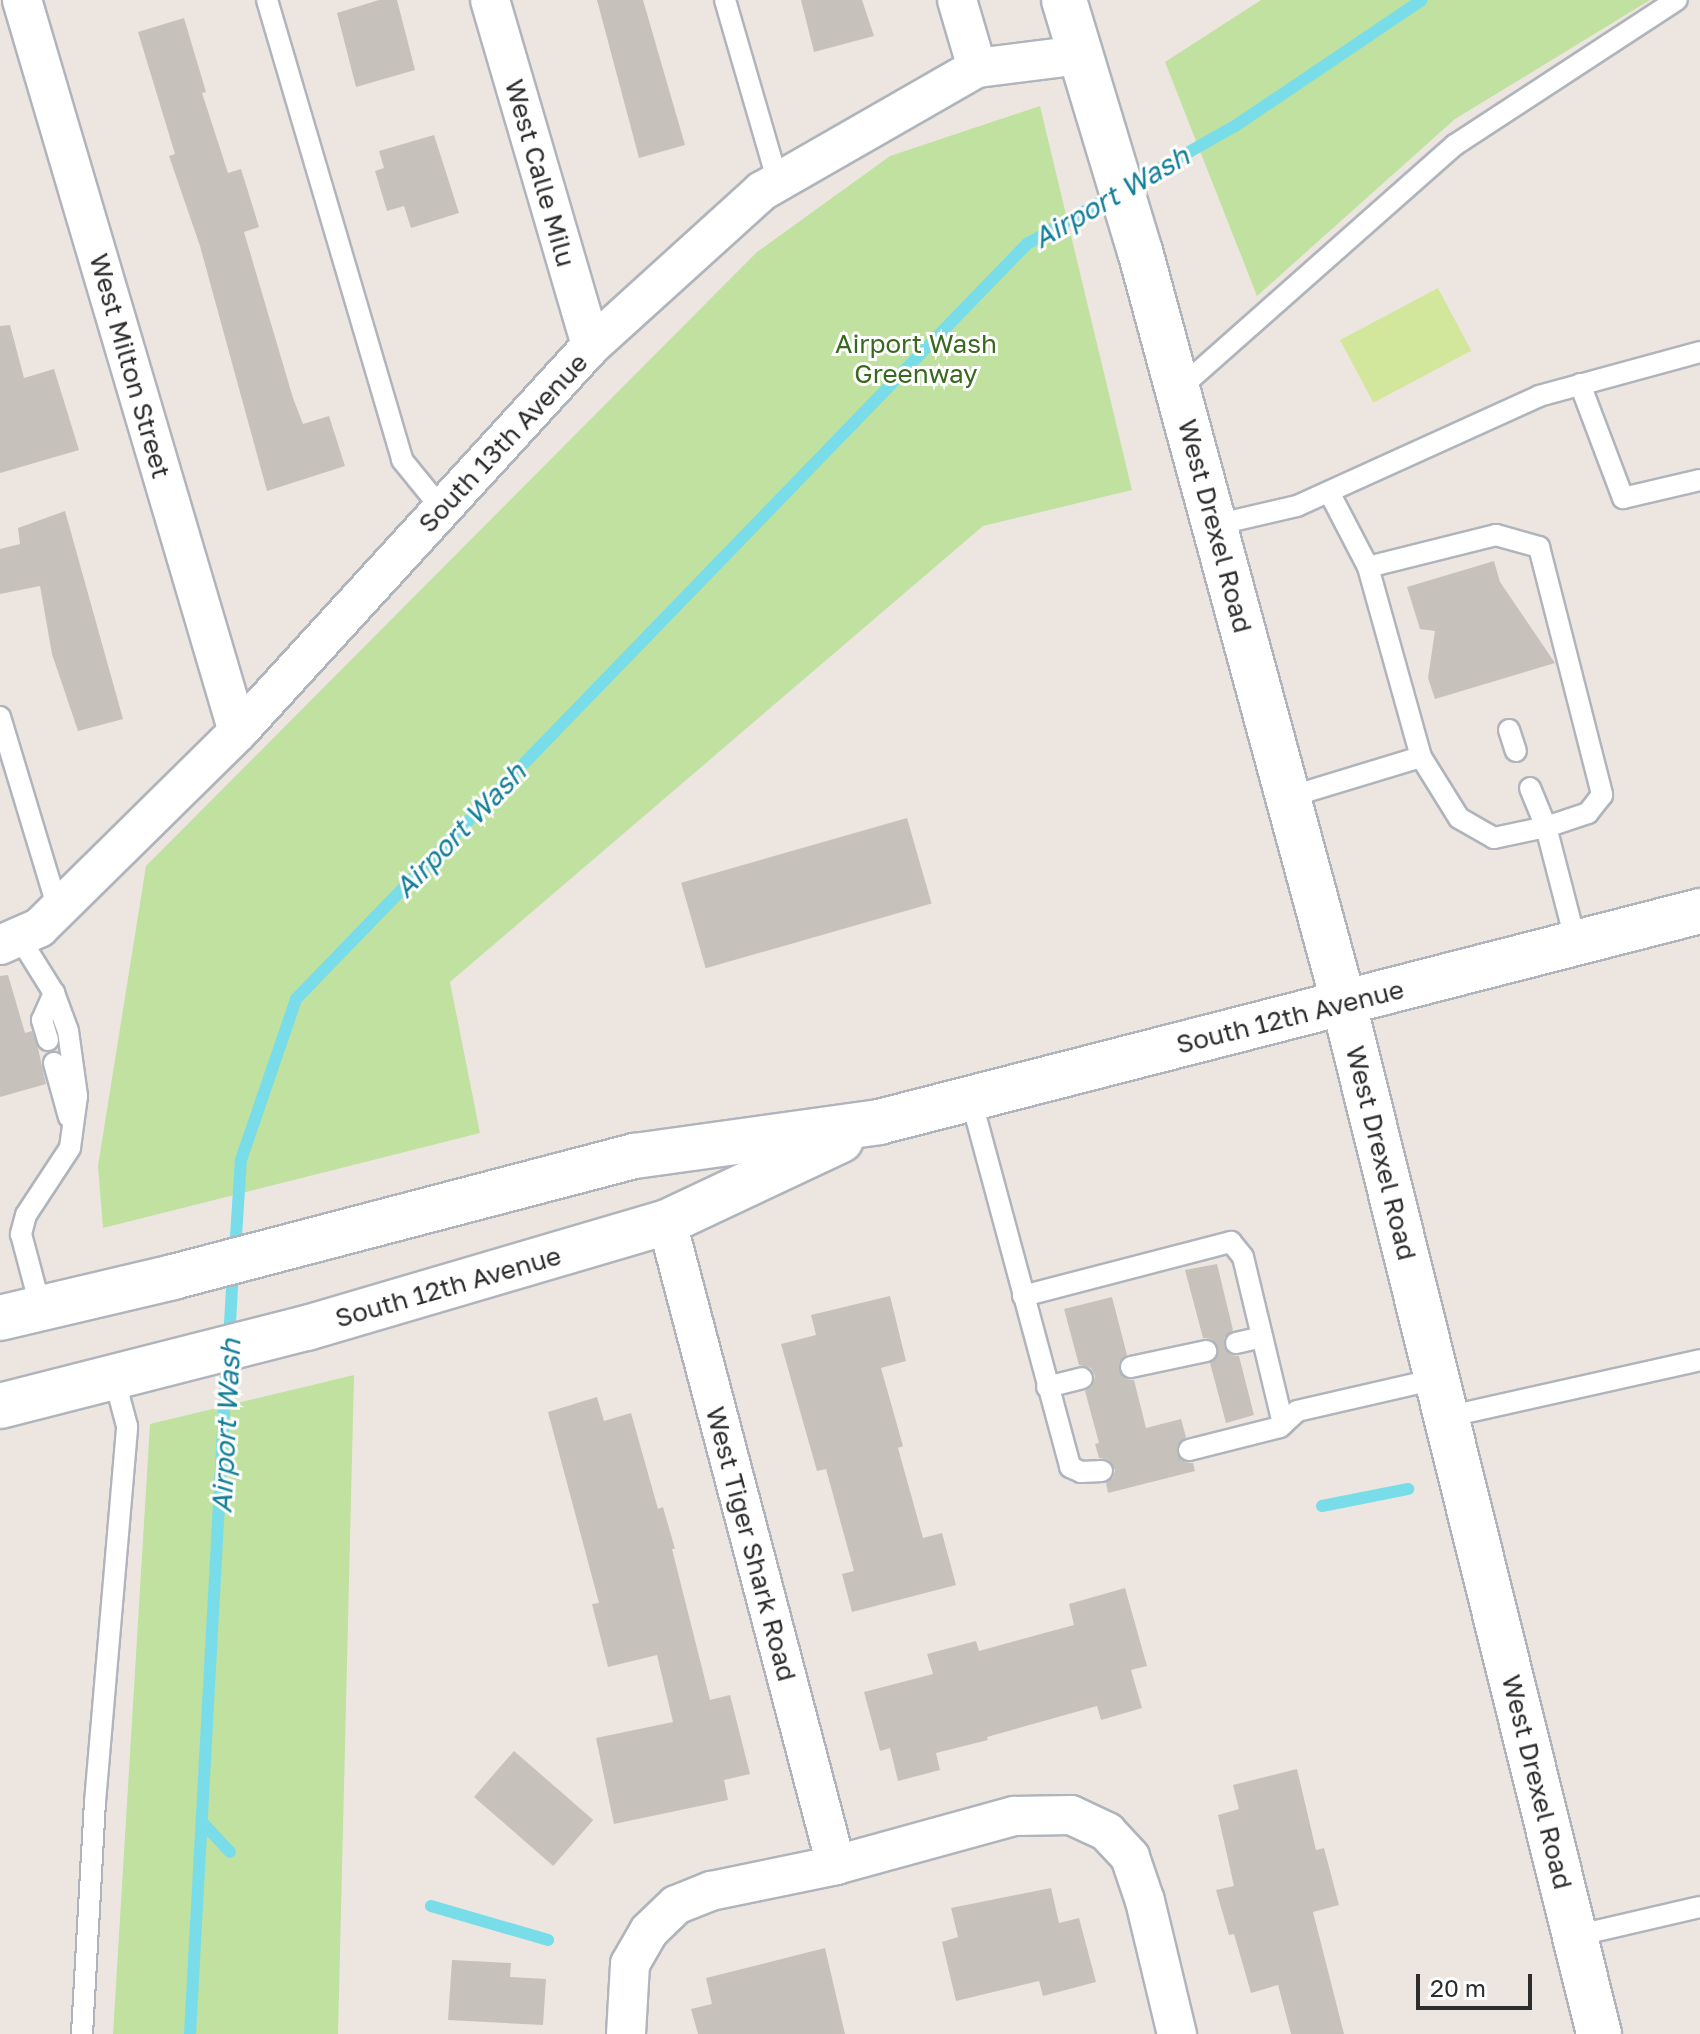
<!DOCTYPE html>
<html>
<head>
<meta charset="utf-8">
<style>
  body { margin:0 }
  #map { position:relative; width:1700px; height:2034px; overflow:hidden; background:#ede6e0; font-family:"Golos Text",sans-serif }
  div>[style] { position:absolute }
  .green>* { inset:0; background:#c0e1a0 }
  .pitch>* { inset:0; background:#d3e79c; transform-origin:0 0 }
  .stream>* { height:12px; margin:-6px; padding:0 6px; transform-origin:6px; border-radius:6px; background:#79dce9 }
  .building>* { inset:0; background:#c6c1bb; transform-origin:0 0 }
  .roads { filter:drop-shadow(2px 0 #b0b4bc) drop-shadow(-2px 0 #b0b4bc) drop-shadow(0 2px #b0b4bc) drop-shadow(0 -2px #b0b4bc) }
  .lane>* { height:20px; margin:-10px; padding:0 10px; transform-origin:10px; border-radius:10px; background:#fff }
  .street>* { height:38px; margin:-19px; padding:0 19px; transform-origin:19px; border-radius:19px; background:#fff }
  .secondary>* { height:44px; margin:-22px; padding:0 22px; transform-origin:22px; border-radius:22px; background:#fff }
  span { translate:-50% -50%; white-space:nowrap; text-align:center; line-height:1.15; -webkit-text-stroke:6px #fff; paint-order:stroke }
  .street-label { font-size:26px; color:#2d2d2d }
  .park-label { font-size:26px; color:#39681f }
  .water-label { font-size:28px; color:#147f99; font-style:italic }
  .scale { position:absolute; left:1416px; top:1974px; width:116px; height:36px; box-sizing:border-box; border:4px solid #2d2d2d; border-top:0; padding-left:10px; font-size:24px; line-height:28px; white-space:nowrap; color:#2d2d2d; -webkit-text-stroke:6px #fff; paint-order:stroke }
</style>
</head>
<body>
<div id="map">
  <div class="green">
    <i style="clip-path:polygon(1261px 0,1650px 0,1455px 119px,1257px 296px,1165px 62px)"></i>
    <i style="clip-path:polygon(1040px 106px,1132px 490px,983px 526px,450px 982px,480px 1133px,103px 1228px,98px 1166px,146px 866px,757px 252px,890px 156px)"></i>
    <i style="clip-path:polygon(354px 1375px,338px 2034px,113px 2034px,150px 1424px)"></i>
  </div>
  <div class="pitch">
    <i style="left:1438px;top:288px;width:71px;height:111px;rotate:62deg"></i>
  </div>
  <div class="stream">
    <i style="left:235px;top:1252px;width:92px;rotate:-86.3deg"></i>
    <i style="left:241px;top:1160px;width:170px;rotate:-71.1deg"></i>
    <i style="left:296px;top:999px;width:1051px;rotate:-45.93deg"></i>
    <i style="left:1027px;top:244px;width:239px;rotate:-29.6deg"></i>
    <i style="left:1235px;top:126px;width:225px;rotate:-34deg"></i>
    <i style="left:229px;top:1340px;width:70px;rotate:-86.7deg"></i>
    <i style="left:1322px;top:1506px;width:88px;rotate:-11.2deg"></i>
    <i style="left:202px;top:1822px;width:41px;rotate:47deg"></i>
    <i style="left:431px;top:1906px;width:122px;rotate:16.2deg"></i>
    <i style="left:190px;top:2034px;width:677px;rotate:-86.87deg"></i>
  </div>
  <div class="building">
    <i style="clip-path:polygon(379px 0,397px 0,415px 70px,356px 87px,337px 13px)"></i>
    <i style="clip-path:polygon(597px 0,643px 0,685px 145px,639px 158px)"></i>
    <i style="clip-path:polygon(801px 0,862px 0,874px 36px,814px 52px)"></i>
    <i style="clip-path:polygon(184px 18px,206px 92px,202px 93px,228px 173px,241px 169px,259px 227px,244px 232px,293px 398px,303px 424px,329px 416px,345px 466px,267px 491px,200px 246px,169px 156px,175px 154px,138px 32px)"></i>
    <i style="clip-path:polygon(434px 135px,459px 213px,411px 228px,404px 206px,387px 211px,375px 171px,384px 168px,379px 151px)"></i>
    <i style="clip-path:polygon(10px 325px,24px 378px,54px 369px,79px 450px,0 473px,0 326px)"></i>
    <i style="clip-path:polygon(65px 511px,123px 719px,78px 731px,52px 654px,40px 586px,0 594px,0 549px,20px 544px,18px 528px)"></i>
    <i style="clip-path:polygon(1494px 561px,1500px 582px,1555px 663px,1435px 699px,1428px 678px,1435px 631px,1420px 629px,1407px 587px)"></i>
    <i style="left:907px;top:818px;width:89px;height:235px;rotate:74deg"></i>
    <i style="clip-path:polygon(8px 975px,25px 1033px,32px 1031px,38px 1048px,46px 1084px,0 1097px,0 976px)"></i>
    <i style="clip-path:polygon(1217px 1264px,1233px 1330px,1224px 1338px,1224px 1347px,1231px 1355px,1239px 1356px,1254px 1415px,1226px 1423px,1210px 1363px,1218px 1356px,1218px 1348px,1211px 1339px,1203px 1338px,1185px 1270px)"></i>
    <i style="clip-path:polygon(890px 1296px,906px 1361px,881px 1368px,903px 1446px,898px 1448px,923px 1538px,942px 1533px,956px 1585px,852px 1612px,842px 1574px,854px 1571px,826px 1469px,817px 1471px,781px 1344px,816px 1335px,811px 1315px)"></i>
    <i style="clip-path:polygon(1112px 1297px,1127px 1355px,1119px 1362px,1119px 1370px,1126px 1379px,1134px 1380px,1146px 1428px,1181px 1419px,1186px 1437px,1177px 1446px,1177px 1454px,1185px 1462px,1193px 1463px,1195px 1471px,1108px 1493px,1106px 1483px,1113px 1478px,1115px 1470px,1109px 1460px,1099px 1458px,1095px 1444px,1099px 1443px,1085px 1391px,1092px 1387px,1095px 1376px,1091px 1368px,1079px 1365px,1064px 1309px)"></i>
    <i style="clip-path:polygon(597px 1397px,604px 1421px,631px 1413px,658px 1509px,663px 1507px,675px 1549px,672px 1549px,710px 1700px,730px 1695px,750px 1774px,724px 1780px,728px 1800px,614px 1824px,596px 1738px,673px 1722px,657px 1655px,608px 1667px,592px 1604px,599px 1603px,548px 1412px)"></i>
    <i style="clip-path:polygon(1125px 1588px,1147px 1666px,1131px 1670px,1142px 1708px,1101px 1720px,1097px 1706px,987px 1737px,988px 1740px,936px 1753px,940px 1770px,898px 1781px,890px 1748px,880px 1751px,864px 1692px,933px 1674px,927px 1654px,976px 1641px,979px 1651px,1074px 1625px,1069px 1604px)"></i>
    <i style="left:514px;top:1751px;width:105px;height:61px;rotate:41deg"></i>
    <i style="clip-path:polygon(1297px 1769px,1316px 1850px,1324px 1848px,1339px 1905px,1313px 1912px,1344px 2034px,1291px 2034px,1278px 1985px,1251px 1993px,1234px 1934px,1229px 1935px,1216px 1890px,1234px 1886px,1218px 1815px,1239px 1809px,1233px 1785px)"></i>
    <i style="clip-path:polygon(1051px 1888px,1059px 1923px,1079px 1918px,1096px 1982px,1043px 1996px,1039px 1981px,956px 2001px,942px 1942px,958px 1937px,951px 1908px)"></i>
    <i style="clip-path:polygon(825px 1948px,845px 2034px,698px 2034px,691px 2009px,712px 2004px,706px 1978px)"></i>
    <i style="clip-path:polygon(452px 1960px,511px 1963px,510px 1977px,546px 1979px,543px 2025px,448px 2020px)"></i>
  </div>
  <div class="roads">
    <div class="lane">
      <i style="left:267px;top:0;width:479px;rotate:73.6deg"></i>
      <i style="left:402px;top:460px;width:63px;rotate:50.8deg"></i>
      <i style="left:725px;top:0;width:190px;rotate:73.8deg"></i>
      <i style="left:1580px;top:384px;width:122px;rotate:69.3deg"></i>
      <i style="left:1623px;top:498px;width:79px;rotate:-13.2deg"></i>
      <i style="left:1179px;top:389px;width:368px;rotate:-41.5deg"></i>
      <i style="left:1455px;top:145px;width:265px;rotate:-33.2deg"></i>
      <i style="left:1329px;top:492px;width:85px;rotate:62.5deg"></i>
      <i style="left:1368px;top:567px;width:197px;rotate:74.4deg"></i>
      <i style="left:1421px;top:757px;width:72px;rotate:58.1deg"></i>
      <i style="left:1459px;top:818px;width:40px;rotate:29.7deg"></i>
      <i style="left:1494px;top:838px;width:53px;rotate:-11.9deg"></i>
      <i style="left:1546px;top:827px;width:120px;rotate:75.5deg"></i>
      <i style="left:1215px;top:525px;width:84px;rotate:-13deg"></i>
      <i style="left:1297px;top:506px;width:266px;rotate:-24.4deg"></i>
      <i style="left:1539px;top:396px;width:167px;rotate:-15.3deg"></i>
      <i style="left:1368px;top:567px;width:132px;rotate:-14deg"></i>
      <i style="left:1496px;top:535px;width:45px;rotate:15.6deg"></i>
      <i style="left:1539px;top:547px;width:256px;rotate:75.7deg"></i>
      <i style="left:1602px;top:795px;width:23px;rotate:128deg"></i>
      <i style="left:1588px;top:813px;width:44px;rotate:161.6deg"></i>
      <i style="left:1546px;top:827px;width:42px;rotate:-112.3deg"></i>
      <i style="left:0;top:717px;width:201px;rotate:73.2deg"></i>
      <i style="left:1509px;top:730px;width:22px;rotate:72deg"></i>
      <i style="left:1289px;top:797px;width:138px;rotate:-16.9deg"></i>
      <i style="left:19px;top:937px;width:66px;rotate:58deg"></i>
      <i style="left:54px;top:993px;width:40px;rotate:69.8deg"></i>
      <i style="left:68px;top:1031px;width:66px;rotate:82.1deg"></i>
      <i style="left:77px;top:1096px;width:52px;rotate:97.7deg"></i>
      <i style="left:70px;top:1148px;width:80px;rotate:123.3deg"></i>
      <i style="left:26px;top:1215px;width:20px;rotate:105deg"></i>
      <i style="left:21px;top:1234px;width:78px;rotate:75.1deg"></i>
      <i style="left:48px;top:1040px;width:21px;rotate:-107deg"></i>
      <i style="left:42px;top:1020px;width:30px;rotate:-66deg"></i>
      <i style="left:54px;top:1063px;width:56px;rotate:74.5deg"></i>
      <i style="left:971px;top:1099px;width:381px;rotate:74.9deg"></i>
      <i style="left:1070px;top:1467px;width:12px;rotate:24deg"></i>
      <i style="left:1081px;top:1472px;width:21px;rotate:-3deg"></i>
      <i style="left:1023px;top:1296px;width:215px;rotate:-14.6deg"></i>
      <i style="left:1231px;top:1242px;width:19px;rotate:51deg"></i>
      <i style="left:1243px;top:1257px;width:172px;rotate:76.5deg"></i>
      <i style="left:1236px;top:1343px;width:27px;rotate:-13deg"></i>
      <i style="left:1131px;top:1367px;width:77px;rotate:-12deg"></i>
      <i style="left:1047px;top:1387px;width:36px;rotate:-14deg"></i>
      <i style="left:1446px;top:1417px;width:260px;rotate:-12.6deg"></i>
      <i style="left:1189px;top:1450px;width:94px;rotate:-14.2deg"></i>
      <i style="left:1280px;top:1427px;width:23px;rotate:-43deg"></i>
      <i style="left:1297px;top:1411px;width:144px;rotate:-12.9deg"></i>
      <i style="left:1575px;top:1936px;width:128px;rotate:-13.1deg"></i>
      <i style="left:82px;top:2034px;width:232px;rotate:-86.8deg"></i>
      <i style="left:95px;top:1802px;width:377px;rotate:-85.1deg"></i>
      <i style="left:127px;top:1426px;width:51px;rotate:-104.9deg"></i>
    </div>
    <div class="street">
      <i style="left:22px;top:0;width:763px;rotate:73.56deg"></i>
      <i style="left:490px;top:0;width:360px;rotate:73.7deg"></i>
      <i style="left:957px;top:0;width:71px;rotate:73.6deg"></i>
      <i style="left:0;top:945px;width:43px;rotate:-23.6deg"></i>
      <i style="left:39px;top:928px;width:279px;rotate:-44.6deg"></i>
      <i style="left:238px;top:732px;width:523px;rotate:-47.56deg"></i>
      <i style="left:591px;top:346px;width:231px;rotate:-42.2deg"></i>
      <i style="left:762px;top:191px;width:248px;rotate:-29.8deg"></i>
      <i style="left:977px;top:68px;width:104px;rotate:-7.2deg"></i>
      <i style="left:667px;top:1222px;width:665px;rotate:75.27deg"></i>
      <i style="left:626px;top:2034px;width:70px;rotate:-86.7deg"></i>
      <i style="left:630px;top:1964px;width:38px;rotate:-60deg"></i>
      <i style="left:649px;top:1931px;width:37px;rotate:-44deg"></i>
      <i style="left:676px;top:1905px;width:38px;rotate:-22deg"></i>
      <i style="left:711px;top:1891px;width:128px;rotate:-11.7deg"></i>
      <i style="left:836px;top:1865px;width:185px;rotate:-15.4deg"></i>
      <i style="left:1014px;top:1816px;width:57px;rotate:-1deg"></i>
      <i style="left:1071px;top:1815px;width:40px;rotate:25deg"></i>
      <i style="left:1107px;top:1832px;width:34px;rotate:47deg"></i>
      <i style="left:1130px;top:1857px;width:46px;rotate:71.2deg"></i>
      <i style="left:1145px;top:1901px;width:137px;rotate:76.5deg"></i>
    </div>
    <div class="secondary">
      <i style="left:1064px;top:0;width:262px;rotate:73.2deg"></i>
      <i style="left:1140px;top:251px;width:780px;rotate:74.84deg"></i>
      <i style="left:1344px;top:1004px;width:1061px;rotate:76.09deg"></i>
      <i style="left:0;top:1318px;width:178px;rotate:-13.3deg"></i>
      <i style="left:173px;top:1277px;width:478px;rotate:-14.7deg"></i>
      <i style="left:635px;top:1156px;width:246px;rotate:-7.9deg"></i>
      <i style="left:879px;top:1122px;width:848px;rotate:-14.41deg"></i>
      <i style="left:0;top:1406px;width:317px;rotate:-14.3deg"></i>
      <i style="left:307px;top:1328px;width:375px;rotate:-16.4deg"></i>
      <i style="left:667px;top:1222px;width:192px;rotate:-25.2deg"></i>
    </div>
  </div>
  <div class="street-label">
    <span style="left:540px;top:173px;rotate:74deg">West Calle Milu</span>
    <span style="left:130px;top:366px;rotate:74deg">West Milton Street</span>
    <span style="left:503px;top:443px;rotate:-47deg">South 13th Avenue</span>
    <span style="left:1215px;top:526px;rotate:75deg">West Drexel Road</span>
    <span style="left:1290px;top:1017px;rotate:-14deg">South 12th Avenue</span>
    <span style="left:1381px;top:1153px;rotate:76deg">West Drexel Road</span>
    <span style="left:448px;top:1287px;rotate:-16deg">South 12th Avenue</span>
    <span style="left:751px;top:1544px;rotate:75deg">West Tiger Shark Road</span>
    <span style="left:1537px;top:1782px;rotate:76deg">West Drexel Road</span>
  </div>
  <div class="park-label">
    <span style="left:916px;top:359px">Airport Wash<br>Greenway</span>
  </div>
  <div class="water-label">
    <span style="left:1111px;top:197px;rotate:-30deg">Airport Wash</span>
    <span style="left:460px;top:830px;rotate:-46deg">Airport Wash</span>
    <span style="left:226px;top:1426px;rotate:-87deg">Airport Wash</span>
  </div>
  <div class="scale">20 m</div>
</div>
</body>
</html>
